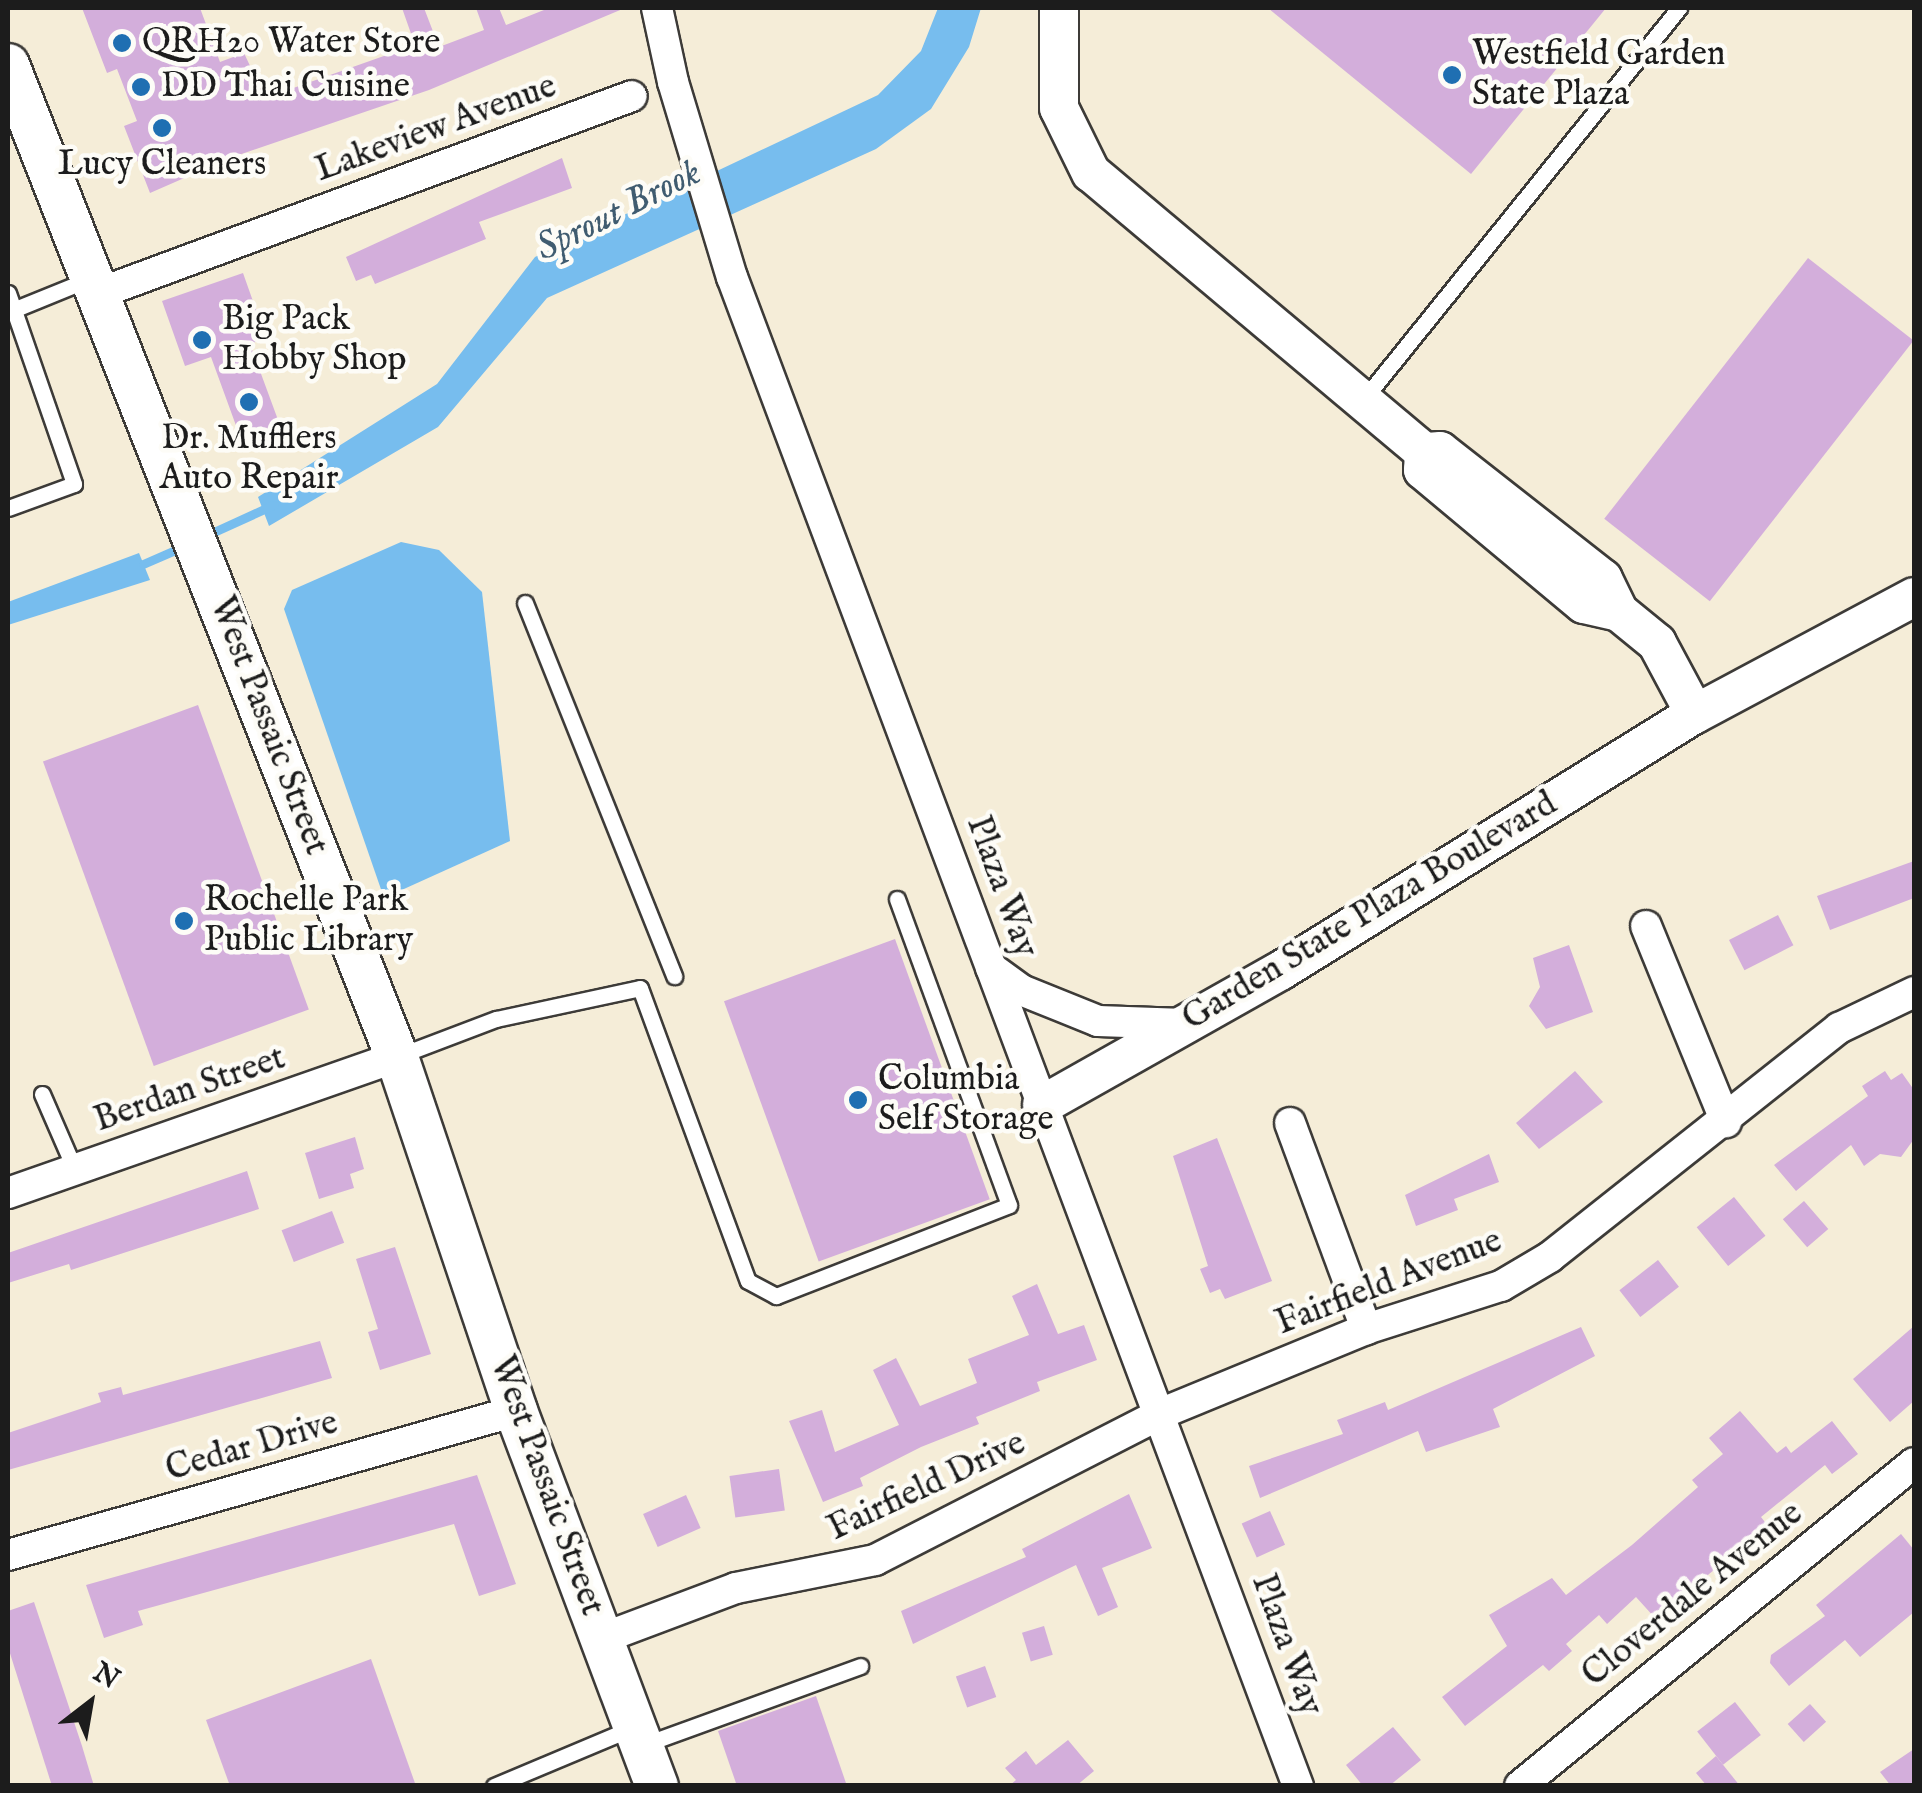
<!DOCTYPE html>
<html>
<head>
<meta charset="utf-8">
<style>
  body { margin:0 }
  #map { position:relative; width:1922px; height:1793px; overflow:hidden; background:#f5edd8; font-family:"IM FELL English",serif }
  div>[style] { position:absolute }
  .water>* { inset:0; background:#77bdee }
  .stream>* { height:9px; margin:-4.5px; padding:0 4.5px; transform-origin:4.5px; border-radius:4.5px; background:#77bdee }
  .building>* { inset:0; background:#d3aedb; transform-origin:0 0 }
  .roads { filter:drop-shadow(2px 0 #3d3b38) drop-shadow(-2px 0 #3d3b38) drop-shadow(0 2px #3d3b38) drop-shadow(0 -2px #3d3b38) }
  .service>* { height:15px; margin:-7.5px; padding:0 7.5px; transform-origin:7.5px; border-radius:7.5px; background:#fff }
  .minor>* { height:30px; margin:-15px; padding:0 15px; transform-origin:15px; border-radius:15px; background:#fff }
  .tertiary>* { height:38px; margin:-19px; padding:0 19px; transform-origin:19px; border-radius:19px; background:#fff }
  .secondary>* { height:42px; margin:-21px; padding:0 21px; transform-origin:21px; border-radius:21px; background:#fff }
  .dots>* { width:28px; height:28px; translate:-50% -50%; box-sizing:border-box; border:5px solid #fdfcf7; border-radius:50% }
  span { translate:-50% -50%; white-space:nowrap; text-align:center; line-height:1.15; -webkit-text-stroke:9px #fdfcf7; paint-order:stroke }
  .poi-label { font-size:35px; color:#1c1c1c }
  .left { translate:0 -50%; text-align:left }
  .street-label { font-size:35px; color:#1c1c1c }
  .water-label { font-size:38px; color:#405c70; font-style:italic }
  .frame { position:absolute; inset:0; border:10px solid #1c1c1c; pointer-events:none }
  .north { position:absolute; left:40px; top:1653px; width:100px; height:100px; -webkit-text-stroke:8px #fdfcf7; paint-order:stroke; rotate:31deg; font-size:28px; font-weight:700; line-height:40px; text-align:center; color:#1c1c1c }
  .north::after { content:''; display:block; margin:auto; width:35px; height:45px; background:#1c1c1c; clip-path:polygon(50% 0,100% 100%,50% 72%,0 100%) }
</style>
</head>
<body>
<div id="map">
  <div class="water">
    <i style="clip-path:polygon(938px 8px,981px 8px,969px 47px,931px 109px,876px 149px,547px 298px,438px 427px,269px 526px,258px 497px,437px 384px,535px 257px,878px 95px,921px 51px)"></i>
    <i style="clip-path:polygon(401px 542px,439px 550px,482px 592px,510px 841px,384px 898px,284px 609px,292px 590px)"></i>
    <i style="clip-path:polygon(139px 553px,150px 580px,8px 625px,8px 602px)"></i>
  </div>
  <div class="stream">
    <i style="left:205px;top:536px;width:75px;rotate:-24.5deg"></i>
    <i style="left:143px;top:564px;width:43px;rotate:-23.6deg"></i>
  </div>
  <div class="building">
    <i style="clip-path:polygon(82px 8px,200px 8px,220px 62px,244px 53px,265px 98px,415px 45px,402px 8px,424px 8px,439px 47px,484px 30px,476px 8px,499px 8px,506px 25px,549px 8px,625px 8px,429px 90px,230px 158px,150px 193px,124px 126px,137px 121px,117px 69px,107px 73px)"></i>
    <i style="clip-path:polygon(1268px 8px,1606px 8px,1471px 174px)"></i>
    <i style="clip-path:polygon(562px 158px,572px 188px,479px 222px,486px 239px,375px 284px,371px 275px,356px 281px,346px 257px)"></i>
    <i style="left:1808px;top:258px;width:134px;height:331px;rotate:38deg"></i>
    <i style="clip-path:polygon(243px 273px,266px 338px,250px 344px,281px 428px,242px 442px,211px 357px,185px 366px,162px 301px)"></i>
    <i style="left:198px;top:705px;width:324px;height:165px;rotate:70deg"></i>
    <i style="clip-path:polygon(1914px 861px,1914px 898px,1830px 930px,1817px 896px)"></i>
    <i style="left:1778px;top:915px;width:34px;height:55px;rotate:63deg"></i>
    <i style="left:895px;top:939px;width:277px;height:182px;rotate:70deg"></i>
    <i style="clip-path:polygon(1569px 945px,1593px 1012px,1546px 1029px,1529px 1006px,1540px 987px,1533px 958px)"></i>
    <i style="clip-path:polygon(1575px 1071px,1603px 1102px,1539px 1149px,1516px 1123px)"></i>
    <i style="clip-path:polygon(1885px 1071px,1891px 1080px,1902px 1073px,1914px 1090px,1914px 1139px,1901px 1157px,1880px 1154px,1864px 1166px,1851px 1145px,1796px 1191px,1774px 1165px,1868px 1096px,1862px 1086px)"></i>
    <i style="clip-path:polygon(355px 1137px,364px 1169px,350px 1174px,354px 1188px,319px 1199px,305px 1153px)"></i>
    <i style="clip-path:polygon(1217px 1138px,1272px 1281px,1225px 1299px,1220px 1289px,1210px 1293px,1200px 1269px,1208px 1266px,1173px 1156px)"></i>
    <i style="clip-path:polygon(1489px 1154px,1499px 1182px,1454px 1199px,1458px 1210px,1416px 1226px,1405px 1195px)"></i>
    <i style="clip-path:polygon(247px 1171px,259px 1209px,71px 1270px,69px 1264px,8px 1283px,8px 1253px)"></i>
    <i style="left:1734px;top:1197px;width:50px;height:48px;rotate:51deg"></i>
    <i style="left:1804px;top:1201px;width:37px;height:28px;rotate:49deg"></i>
    <i style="left:332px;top:1211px;width:34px;height:54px;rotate:69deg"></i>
    <i style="clip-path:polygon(395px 1247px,431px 1354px,380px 1370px,368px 1332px,378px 1329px,356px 1259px)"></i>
    <i style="left:1658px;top:1260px;width:34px;height:49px;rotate:52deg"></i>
    <i style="clip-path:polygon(1037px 1284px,1058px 1334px,1084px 1325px,1097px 1360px,1037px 1382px,1040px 1391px,976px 1417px,979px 1424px,921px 1447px,860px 1478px,863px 1486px,823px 1502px,789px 1421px,822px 1410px,835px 1452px,899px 1425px,873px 1370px,896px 1358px,920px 1406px,977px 1383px,968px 1359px,1029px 1335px,1012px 1296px)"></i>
    <i style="clip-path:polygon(1914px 1326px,1914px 1401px,1890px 1422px,1853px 1379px)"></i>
    <i style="clip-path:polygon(1581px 1327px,1595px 1356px,1493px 1409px,1500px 1427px,1426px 1452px,1418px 1431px,1260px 1498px,1249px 1466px,1343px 1434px,1337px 1420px,1385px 1402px,1388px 1410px)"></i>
    <i style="clip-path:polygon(320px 1341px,332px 1378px,8px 1470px,8px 1433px,101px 1402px,98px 1393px,121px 1387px,123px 1395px)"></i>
    <i style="clip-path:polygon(1740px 1411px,1777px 1453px,1786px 1446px,1791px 1453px,1832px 1421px,1858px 1454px,1832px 1474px,1825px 1465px,1761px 1517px,1768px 1526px,1655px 1618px,1636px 1597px,1607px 1624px,1599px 1615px,1566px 1644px,1572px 1651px,1549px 1671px,1543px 1665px,1465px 1726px,1442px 1697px,1507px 1646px,1489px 1615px,1552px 1578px,1566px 1595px,1632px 1545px,1698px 1487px,1692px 1480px,1723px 1454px,1709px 1438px)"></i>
    <i style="left:779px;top:1469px;width:42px;height:50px;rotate:82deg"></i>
    <i style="clip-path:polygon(477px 1475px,516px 1584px,479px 1596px,454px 1524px,138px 1611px,143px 1625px,104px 1638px,86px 1585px)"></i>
    <i style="clip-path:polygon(1129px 1494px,1152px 1548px,1102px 1568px,1118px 1607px,1098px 1616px,1076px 1565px,913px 1644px,901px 1611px,1026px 1557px,1022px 1549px)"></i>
    <i style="left:686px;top:1495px;width:36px;height:47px;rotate:66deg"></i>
    <i style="left:1270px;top:1511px;width:37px;height:31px;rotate:66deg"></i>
    <i style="clip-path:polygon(1901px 1534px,1914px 1550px,1914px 1612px,1860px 1657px,1845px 1640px,1789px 1686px,1770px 1663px,1771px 1655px,1825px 1616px,1816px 1605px)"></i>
    <i style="clip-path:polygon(34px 1602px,82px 1746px,94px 1786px,52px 1786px,8px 1647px,8px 1611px)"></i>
    <i style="left:1044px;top:1626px;width:30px;height:23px;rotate:73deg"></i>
    <i style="clip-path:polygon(371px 1659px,416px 1786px,230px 1786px,206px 1720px)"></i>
    <i style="left:985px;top:1666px;width:33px;height:31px;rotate:70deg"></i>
    <i style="clip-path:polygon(816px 1696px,847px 1786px,737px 1786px,718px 1731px)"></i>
    <i style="left:1735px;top:1702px;width:42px;height:48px;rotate:52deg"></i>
    <i style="left:1810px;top:1704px;width:24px;height:30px;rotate:48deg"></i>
    <i style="clip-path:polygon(1393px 1727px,1421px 1760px,1389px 1786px,1363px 1786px,1346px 1765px)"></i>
    <i style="clip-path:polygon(1068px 1740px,1094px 1771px,1076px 1786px,1009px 1786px,1016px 1780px,1005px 1768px,1026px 1751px,1036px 1765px)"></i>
    <i style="clip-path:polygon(1914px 1749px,1914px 1786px,1891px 1786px,1880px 1772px)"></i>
    <i style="clip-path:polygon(1716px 1756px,1740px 1786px,1707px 1786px,1696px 1773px)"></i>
  </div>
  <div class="roads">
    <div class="service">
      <i style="left:8px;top:293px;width:202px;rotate:70.9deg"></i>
      <i style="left:74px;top:484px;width:70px;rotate:160deg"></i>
      <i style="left:13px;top:310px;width:80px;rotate:-22.1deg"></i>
      <i style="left:1363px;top:400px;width:504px;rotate:-51.13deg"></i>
      <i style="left:525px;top:603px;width:402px;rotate:68.2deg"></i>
      <i style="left:401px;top:1055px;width:102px;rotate:-20.8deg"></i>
      <i style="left:496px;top:1019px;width:147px;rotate:-12.1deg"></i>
      <i style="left:640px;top:988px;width:312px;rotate:69.8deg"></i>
      <i style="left:748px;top:1281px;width:32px;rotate:28deg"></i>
      <i style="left:776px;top:1296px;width:250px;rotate:-21.3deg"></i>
      <i style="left:1009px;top:1205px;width:326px;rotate:-110.1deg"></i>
      <i style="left:42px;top:1094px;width:83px;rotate:66.5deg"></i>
      <i style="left:646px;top:1744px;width:228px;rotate:-20deg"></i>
      <i style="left:494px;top:1786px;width:150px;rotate:-22.8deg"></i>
    </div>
    <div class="minor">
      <i style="left:657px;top:8px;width:76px;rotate:77.8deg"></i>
      <i style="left:673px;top:82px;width:204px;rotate:73.2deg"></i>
      <i style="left:732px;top:277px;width:1612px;rotate:69.44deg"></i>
      <i style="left:97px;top:294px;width:570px;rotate:-20.31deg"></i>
      <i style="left:1646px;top:926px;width:212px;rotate:67.8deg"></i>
      <i style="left:991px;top:968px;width:37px;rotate:36deg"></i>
      <i style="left:1021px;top:990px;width:83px;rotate:21.9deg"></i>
      <i style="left:1098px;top:1021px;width:87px;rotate:2deg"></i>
      <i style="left:1290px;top:1123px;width:220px;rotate:69.7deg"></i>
      <i style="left:8px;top:1193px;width:412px;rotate:-19.3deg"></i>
      <i style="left:8px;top:1555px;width:528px;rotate:-15.83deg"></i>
      <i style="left:603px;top:1638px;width:142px;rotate:-20.6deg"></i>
      <i style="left:736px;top:1588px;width:142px;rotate:-11.4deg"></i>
      <i style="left:875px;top:1560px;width:320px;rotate:-27.1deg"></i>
      <i style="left:1160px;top:1414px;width:223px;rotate:-22.4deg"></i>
      <i style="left:1366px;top:1329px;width:142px;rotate:-17.7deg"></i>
      <i style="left:1501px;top:1286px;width:57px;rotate:-30.6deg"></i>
      <i style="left:1550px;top:1257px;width:369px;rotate:-38.4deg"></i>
      <i style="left:1839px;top:1028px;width:83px;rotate:-25.6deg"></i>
      <i style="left:1520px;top:1786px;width:509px;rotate:-39.34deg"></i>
    </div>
    <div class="tertiary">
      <i style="left:1424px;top:452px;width:18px;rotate:93deg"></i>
      <i style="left:1423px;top:470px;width:209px;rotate:39.8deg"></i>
      <i style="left:1584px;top:604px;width:36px;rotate:13deg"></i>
      <i style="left:1695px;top:714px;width:248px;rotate:-28.1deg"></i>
      <i style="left:1042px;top:1105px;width:273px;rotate:-29.4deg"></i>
      <i style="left:1280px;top:971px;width:488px;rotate:-31.8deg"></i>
      <i style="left:1695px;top:714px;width:81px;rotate:-118.2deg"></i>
      <i style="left:1657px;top:643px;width:49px;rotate:-140.8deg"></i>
      <i style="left:1619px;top:612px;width:37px;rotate:-116deg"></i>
      <i style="left:1603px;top:579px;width:207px;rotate:-141.9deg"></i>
      <i style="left:1440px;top:451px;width:16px;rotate:176deg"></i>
      <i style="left:1424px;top:452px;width:434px;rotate:-140deg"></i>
      <i style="left:1091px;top:173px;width:72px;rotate:-116.2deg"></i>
      <i style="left:1059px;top:108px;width:100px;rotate:-90deg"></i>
    </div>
    <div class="secondary">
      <i style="left:8px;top:65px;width:1066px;rotate:68.59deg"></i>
      <i style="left:397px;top:1057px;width:373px;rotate:71.4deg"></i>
      <i style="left:516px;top:1411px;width:401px;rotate:69.4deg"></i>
    </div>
  </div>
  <div class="dots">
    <i style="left:122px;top:43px;background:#1f6fb2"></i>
    <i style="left:1452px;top:75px;background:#1f6fb2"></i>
    <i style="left:141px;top:87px;background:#1f6fb2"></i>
    <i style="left:162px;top:128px;background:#1f6fb2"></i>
    <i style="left:202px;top:340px;background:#1f6fb2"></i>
    <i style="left:249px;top:402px;background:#1f6fb2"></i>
    <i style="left:184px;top:921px;background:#1f6fb2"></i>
    <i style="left:858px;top:1100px;background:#1f6fb2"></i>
  </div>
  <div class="poi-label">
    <span class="left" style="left:142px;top:43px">QRH20 Water Store</span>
    <span class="left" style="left:1472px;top:75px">Westfield Garden<br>State Plaza</span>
    <span class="left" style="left:161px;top:87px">DD Thai Cuisine</span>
    <span style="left:162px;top:165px">Lucy Cleaners</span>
    <span class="left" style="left:222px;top:340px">Big Pack<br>Hobby Shop</span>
    <span style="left:249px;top:459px">Dr. Mufflers<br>Auto Repair</span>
    <span class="left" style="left:204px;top:921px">Rochelle Park<br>Public Library</span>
    <span class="left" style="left:878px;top:1100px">Columbia<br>Self Storage</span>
  </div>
  <div class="street-label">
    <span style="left:436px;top:129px;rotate:-20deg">Lakeview Avenue</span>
    <span style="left:268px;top:726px;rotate:69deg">West Passaic Street</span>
    <span style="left:1001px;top:887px;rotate:70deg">Plaza Way</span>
    <span style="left:1370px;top:912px;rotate:-31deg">Garden State Plaza Boulevard</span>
    <span style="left:190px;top:1090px;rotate:-19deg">Berdan Street</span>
    <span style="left:1389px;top:1283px;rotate:-21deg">Fairfield Avenue</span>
    <span style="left:252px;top:1447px;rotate:-16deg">Cedar Drive</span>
    <span style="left:546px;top:1486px;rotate:70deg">West Passaic Street</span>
    <span style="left:927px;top:1487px;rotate:-25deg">Fairfield Drive</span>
    <span style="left:1693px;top:1595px;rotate:-39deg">Cloverdale Avenue</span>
    <span style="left:1286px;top:1645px;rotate:70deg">Plaza Way</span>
  </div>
  <div class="water-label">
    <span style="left:619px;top:212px;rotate:-27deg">Sprout Brook</span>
  </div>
  <div class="frame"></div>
  <div class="north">N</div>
</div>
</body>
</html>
